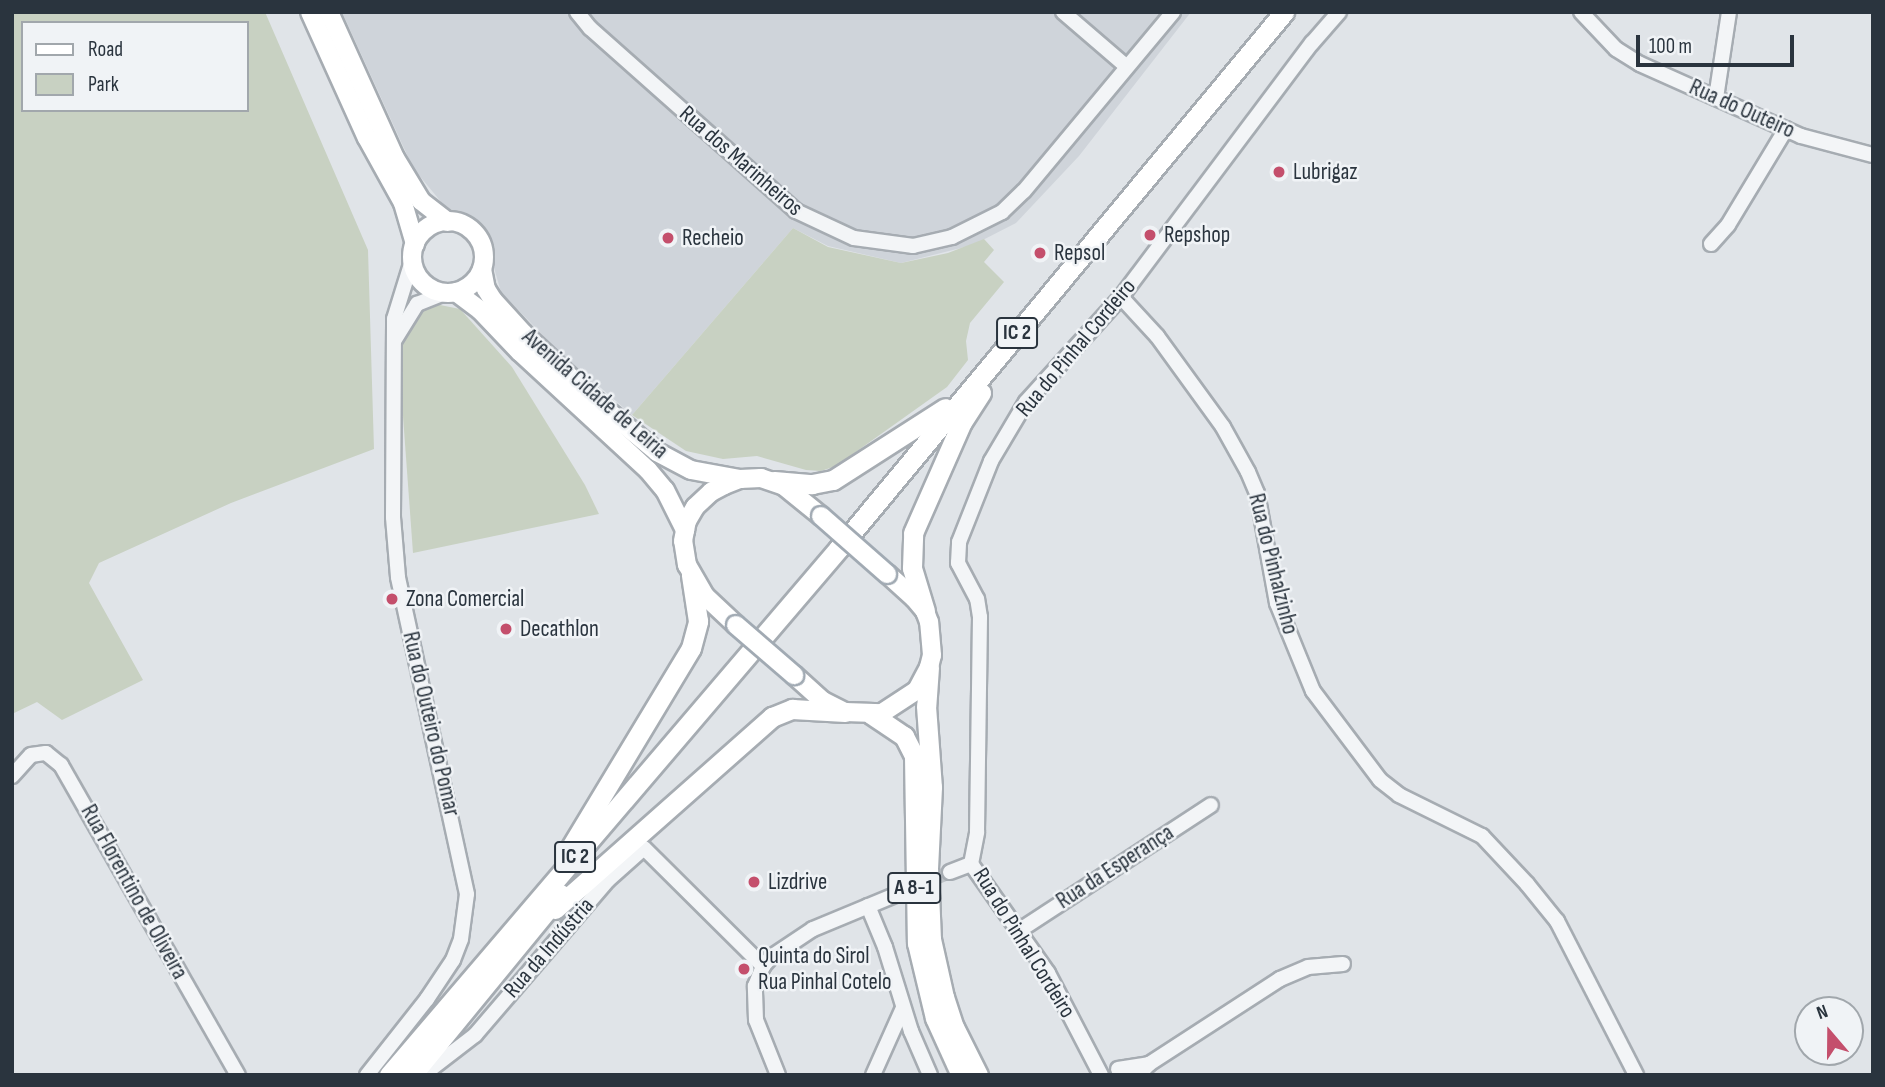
<!DOCTYPE html>
<html>
<head>
<meta charset="utf-8">
<style>
  body { margin:0 }
  #map { position:relative; width:1885px; height:1087px; overflow:hidden; background:#e0e4e8; font-family:"Sofia Sans Condensed",sans-serif }
  div>[style] { position:absolute }
  .built>* { inset:0; background:#cfd4da }
  .green>* { inset:0; background:#c8d1c2 }
  .minor-tunnel>* { height:14px; margin-top:-7px; transform-origin:0; background:repeating-linear-gradient(90deg,#bcc1c6 0 14px,transparent 0 21px) }
  .roads { filter:drop-shadow(2px 0 #a6acb2) drop-shadow(-2px 0 #a6acb2) drop-shadow(0 2px #a6acb2) drop-shadow(0 -2px #a6acb2) }
  .minor>* { height:14px; margin:-7px; padding:0 7px; transform-origin:7px; border-radius:7px; background:#f3f5f7 }
  .major>* { height:18px; margin:-9px; padding:0 9px; transform-origin:9px; border-radius:9px; background:#fff }
  .major>.ring { margin:-9px; padding:0; box-sizing:content-box; background:none; border:18px solid #fff; border-radius:50% }
  .highway>* { height:19px; margin:-9.5px; padding:0 9.5px; transform-origin:9.5px; border-radius:9.5px; background:#fff }
  .bridges { filter:drop-shadow(2px 0 #a1aab3) drop-shadow(-2px 0 #a1aab3) drop-shadow(0 2px #a1aab3) drop-shadow(0 -2px #a1aab3) }
  .major-bridge>* { height:18px; margin:-9px; padding:0 9px; transform-origin:9px; border-radius:9px; background:#fff }
  .dots>* { width:19px; height:19px; translate:-50% -50%; box-sizing:border-box; border:4px solid #f0f3f6; border-radius:50% }
  span { translate:-50% -50%; white-space:nowrap; text-align:center; line-height:1.15; -webkit-text-stroke:5px #f0f3f6; paint-order:stroke }
  .shield-label span { padding:2px 5px; background:#f0f3f6; border:2px solid; border-radius:5px; -webkit-text-stroke-width:0 }
  .shield-label { font-size:21px; color:#2a343e; font-weight:700 }
  .street-label { font-size:23px; color:#2a343e }
  .poi-label { font-size:23px; color:#2a343e }
  .left { translate:0 -50%; text-align:left }
  .frame { position:absolute; inset:0; border:14px solid #2a343e; pointer-events:none }
  .legend { position:absolute; left:21px; top:21px; width:228px; height:91px; box-sizing:border-box; background:#f0f3f6; border:2px solid #a1a7ac; margin:0; padding:9px 12px; list-style:none; font-size:21px; color:#2a343e }
  .legend li { display:flex; align-items:center; gap:14px; height:35px }
  .legend b { width:35px; border:2px solid #a1a7ac }
  .north { position:absolute; left:1794px; top:996px; width:70px; height:70px; box-sizing:border-box; background:#f0f3f6; border:2px solid #a1a7ac; border-radius:50%; rotate:340deg; font-size:19px; font-weight:700; line-height:28px; text-align:center; color:#2a343e }
  .north::after { content:''; display:block; margin:auto; width:24px; height:32px; background:#c44f6c; clip-path:polygon(50% 0,100% 100%,50% 72%,0 100%) }
  .scale { position:absolute; left:1636px; top:35px; width:158px; height:32px; box-sizing:border-box; border:4px solid #2a343e; border-top:0; padding-left:9px; font-size:21px; line-height:24px; white-space:nowrap; color:#2a343e; -webkit-text-stroke:5px #f0f3f6; paint-order:stroke }
</style>
</head>
<body>
<div id="map">
  <div class="built">
    <i style="clip-path:polygon(342px 12px,1191px 12px,1079px 156px,1016px 223px,973px 245px,901px 263px,828px 246px,793px 228px,632px 415px,556px 349px,501px 292px,484px 233px,442px 203px,413px 168px)"></i>
  </div>
  <div class="green">
    <i style="clip-path:polygon(evenodd,12px 12px,265px 12px,368px 250px,374px 449px,231px 503px,99px 563px,89px 583px,143px 680px,62px 720px,37px 702px,12px 714px,12px 12px,23px 23px,247px 23px,247px 110px,23px 110px,23px 23px)"></i>
    <i style="clip-path:polygon(793px 228px,828px 247px,901px 263px,948px 253px,984px 239px,994px 250px,984px 262px,1004px 282px,970px 323px,966px 341px,968px 360px,947px 387px,836px 466px,821px 471px,806px 470px,757px 456px,723px 459px,686px 451px,632px 415px)"></i>
    <i style="clip-path:polygon(435px 304px,460px 309px,512px 367px,585px 485px,599px 514px,413px 553px,398px 348px,419px 308px)"></i>
  </div>
  <div class="minor-tunnel">
    <i style="left:895px;top:895px;width:60px;rotate:-22.7deg"></i>
  </div>
  <div class="roads">
    <div class="minor">
      <i style="left:577px;top:12px;width:21px;rotate:51deg"></i>
      <i style="left:590px;top:28px;width:276px;rotate:41.6deg"></i>
      <i style="left:796px;top:211px;width:64px;rotate:25deg"></i>
      <i style="left:854px;top:238px;width:60px;rotate:7.7deg"></i>
      <i style="left:913px;top:246px;width:40px;rotate:-13deg"></i>
      <i style="left:952px;top:237px;width:56px;rotate:-26.6deg"></i>
      <i style="left:1002px;top:212px;width:30px;rotate:-44deg"></i>
      <i style="left:1024px;top:191px;width:233px;rotate:-50.2deg"></i>
      <i style="left:1063px;top:12px;width:84px;rotate:40.7deg"></i>
      <i style="left:1581px;top:12px;width:51px;rotate:46.6deg"></i>
      <i style="left:1616px;top:49px;width:28px;rotate:32deg"></i>
      <i style="left:1640px;top:64px;width:176px;rotate:24.1deg"></i>
      <i style="left:1801px;top:136px;width:74px;rotate:14.8deg"></i>
      <i style="left:1716px;top:98px;width:87px;rotate:-81.4deg"></i>
      <i style="left:1711px;top:244px;width:25px;rotate:-48deg"></i>
      <i style="left:1728px;top:225px;width:112px;rotate:-58.9deg"></i>
      <i style="left:1121px;top:297px;width:53px;rotate:47.3deg"></i>
      <i style="left:1157px;top:336px;width:112px;rotate:54deg"></i>
      <i style="left:1223px;top:427px;width:51px;rotate:60.9deg"></i>
      <i style="left:1248px;top:472px;width:23px;rotate:67deg"></i>
      <i style="left:1257px;top:493px;width:112px;rotate:79.7deg"></i>
      <i style="left:1277px;top:603px;width:95px;rotate:67.8deg"></i>
      <i style="left:1313px;top:691px;width:111px;rotate:53deg"></i>
      <i style="left:1380px;top:780px;width:24px;rotate:38deg"></i>
      <i style="left:1399px;top:795px;width:93px;rotate:26.3deg"></i>
      <i style="left:1482px;top:836px;width:66px;rotate:46.8deg"></i>
      <i style="left:1527px;top:884px;width:48px;rotate:51deg"></i>
      <i style="left:1557px;top:921px;width:173px;rotate:62.8deg"></i>
      <i style="left:394px;top:341px;width:44px;rotate:-58.1deg"></i>
      <i style="left:417px;top:304px;width:29px;rotate:-22deg"></i>
      <i style="left:12px;top:776px;width:28px;rotate:-48deg"></i>
      <i style="left:31px;top:755px;width:15px;rotate:-8deg"></i>
      <i style="left:46px;top:753px;width:19px;rotate:39deg"></i>
      <i style="left:61px;top:765px;width:357px;rotate:60.3deg"></i>
      <i style="left:950px;top:872px;width:22px;rotate:-21deg"></i>
      <i style="left:868px;top:906px;width:44px;rotate:67.5deg"></i>
      <i style="left:885px;top:947px;width:88px;rotate:72.8deg"></i>
      <i style="left:911px;top:1031px;width:48px;rotate:66.6deg"></i>
      <i style="left:1020px;top:930px;width:228px;rotate:-33.2deg"></i>
      <i style="left:1118px;top:1069px;width:31px;rotate:-9deg"></i>
      <i style="left:367px;top:1075px;width:97px;rotate:-51.7deg"></i>
      <i style="left:427px;top:999px;width:47px;rotate:-56.3deg"></i>
      <i style="left:453px;top:960px;width:22px;rotate:-69deg"></i>
      <i style="left:461px;top:939px;width:45px;rotate:-82.4deg"></i>
      <i style="left:467px;top:894px;width:324px;rotate:-102.3deg"></i>
      <i style="left:398px;top:577px;width:60px;rotate:-94.8deg"></i>
      <i style="left:393px;top:517px;width:198px;rotate:-89.7deg"></i>
      <i style="left:394px;top:319px;width:61px;rotate:-72.8deg"></i>
      <i style="left:423px;top:1075px;width:66px;rotate:-37.6deg"></i>
      <i style="left:475px;top:1035px;width:204px;rotate:-49.4deg"></i>
      <i style="left:608px;top:880px;width:48px;rotate:-41.6deg"></i>
      <i style="left:644px;top:848px;width:168px;rotate:44.8deg"></i>
      <i style="left:778px;top:1075px;width:59px;rotate:-111.8deg"></i>
      <i style="left:756px;top:1020px;width:34px;rotate:-92deg"></i>
      <i style="left:755px;top:986px;width:22px;rotate:-68deg"></i>
      <i style="left:763px;top:966px;width:12px;rotate:-48deg"></i>
      <i style="left:771px;top:957px;width:50px;rotate:-33.7deg"></i>
      <i style="left:813px;top:929px;width:89px;rotate:-22.5deg"></i>
      <i style="left:873px;top:1075px;width:73px;rotate:-65.9deg"></i>
      <i style="left:1101px;top:1075px;width:115px;rotate:-117.5deg"></i>
      <i style="left:1048px;top:973px;width:133px;rotate:-125.2deg"></i>
      <i style="left:971px;top:864px;width:33px;rotate:-79deg"></i>
      <i style="left:977px;top:832px;width:215px;rotate:-89.2deg"></i>
      <i style="left:980px;top:617px;width:18px;rotate:-99deg"></i>
      <i style="left:977px;top:599px;width:41px;rotate:-117.8deg"></i>
      <i style="left:958px;top:563px;width:21px;rotate:-87deg"></i>
      <i style="left:959px;top:542px;width:87px;rotate:-68.4deg"></i>
      <i style="left:991px;top:461px;width:69px;rotate:-59.3deg"></i>
      <i style="left:1026px;top:402px;width:142px;rotate:-47.9deg"></i>
      <i style="left:1121px;top:297px;width:318px;rotate:-53.1deg"></i>
      <i style="left:1312px;top:43px;width:41px;rotate:-48.9deg"></i>
      <i style="left:1138px;top:1075px;width:16px;rotate:-45deg"></i>
      <i style="left:1149px;top:1064px;width:156px;rotate:-33deg"></i>
      <i style="left:1280px;top:979px;width:30px;rotate:-23deg"></i>
      <i style="left:1308px;top:967px;width:35px;rotate:-5deg"></i>
    </div>
    <div class="major">
      <i style="left:310px;top:12px;width:138px;rotate:65.7deg"></i>
      <i style="left:367px;top:138px;width:74px;rotate:61deg"></i>
      <i style="left:403px;top:203px;width:43px;rotate:73.7deg"></i>
      <i style="left:329px;top:12px;width:160px;rotate:65.7deg"></i>
      <i style="left:395px;top:158px;width:50px;rotate:58.8deg"></i>
      <i style="left:421px;top:201px;width:34px;rotate:38deg"></i>
      <i class="ring" style="left:412px;top:221px;width:54px;height:54px"></i>
      <i style="left:482px;top:269px;width:20px;rotate:79deg"></i>
      <i style="left:486px;top:289px;width:13px;rotate:58deg"></i>
      <i style="left:493px;top:300px;width:45px;rotate:47.7deg"></i>
      <i style="left:523px;top:333px;width:101px;rotate:43deg"></i>
      <i style="left:597px;top:402px;width:78px;rotate:39.8deg"></i>
      <i style="left:657px;top:452px;width:38px;rotate:28deg"></i>
      <i style="left:691px;top:470px;width:50px;rotate:10.4deg"></i>
      <i style="left:456px;top:292px;width:30px;rotate:37deg"></i>
      <i style="left:480px;top:310px;width:58px;rotate:46.4deg"></i>
      <i style="left:520px;top:352px;width:174px;rotate:42.7deg"></i>
      <i style="left:648px;top:470px;width:26px;rotate:50deg"></i>
      <i style="left:665px;top:490px;width:45px;rotate:63.4deg"></i>
      <i style="left:736px;top:625px;width:42px;rotate:-136.9deg"></i>
      <i style="left:705px;top:596px;width:36px;rotate:-120deg"></i>
      <i style="left:687px;top:565px;width:24px;rotate:-99deg"></i>
      <i style="left:683px;top:541px;width:20px;rotate:-79deg"></i>
      <i style="left:687px;top:521px;width:16px;rotate:-60deg"></i>
      <i style="left:695px;top:507px;width:22px;rotate:-43deg"></i>
      <i style="left:711px;top:492px;width:15px;rotate:-28deg"></i>
      <i style="left:724px;top:485px;width:17px;rotate:-21deg"></i>
      <i style="left:740px;top:479px;width:21px;rotate:-3deg"></i>
      <i style="left:761px;top:478px;width:24px;rotate:19deg"></i>
      <i style="left:784px;top:486px;width:48px;rotate:39deg"></i>
      <i style="left:794px;top:675px;width:39px;rotate:42deg"></i>
      <i style="left:823px;top:701px;width:25px;rotate:27deg"></i>
      <i style="left:845px;top:712px;width:37px;rotate:2deg"></i>
      <i style="left:882px;top:713px;width:42px;rotate:-33.3deg"></i>
      <i style="left:917px;top:690px;width:26px;rotate:-62deg"></i>
      <i style="left:929px;top:667px;width:12px;rotate:-76deg"></i>
      <i style="left:932px;top:655px;width:33px;rotate:-95deg"></i>
      <i style="left:929px;top:622px;width:12px;rotate:-110deg"></i>
      <i style="left:925px;top:611px;width:17px;rotate:-130deg"></i>
      <i style="left:914px;top:598px;width:36px;rotate:-138deg"></i>
    </div>
    <div class="highway">
      <i style="left:774px;top:481px;width:38px;rotate:5deg"></i>
      <i style="left:812px;top:484px;width:21px;rotate:-11deg"></i>
      <i style="left:833px;top:480px;width:133px;rotate:-32.7deg"></i>
      <i style="left:925px;top:611px;width:45px;rotate:-106.8deg"></i>
      <i style="left:912px;top:568px;width:35px;rotate:-88deg"></i>
      <i style="left:913px;top:533px;width:121px;rotate:-66.2deg"></i>
      <i style="left:962px;top:422px;width:35px;rotate:-57deg"></i>
      <i style="left:929px;top:667px;width:39px;rotate:94deg"></i>
      <i style="left:926px;top:706px;width:81px;rotate:85.8deg"></i>
      <i style="left:932px;top:787px;width:81px;rotate:92.8deg"></i>
      <i style="left:928px;top:868px;width:71px;rotate:87.6deg"></i>
      <i style="left:931px;top:939px;width:59px;rotate:77.4deg"></i>
      <i style="left:944px;top:997px;width:32px;rotate:72deg"></i>
      <i style="left:954px;top:1027px;width:54px;rotate:63.4deg"></i>
      <i style="left:871px;top:714px;width:40px;rotate:34deg"></i>
      <i style="left:904px;top:736px;width:22px;rotate:63deg"></i>
      <i style="left:914px;top:756px;width:187px;rotate:89.1deg"></i>
      <i style="left:917px;top:943px;width:77px;rotate:76.5deg"></i>
      <i style="left:935px;top:1018px;width:63px;rotate:65.5deg"></i>
      <i style="left:571px;top:847px;width:232px;rotate:-58.9deg"></i>
      <i style="left:691px;top:648px;width:28px;rotate:-75deg"></i>
      <i style="left:698px;top:621px;width:47px;rotate:-98.7deg"></i>
      <i style="left:555px;top:909px;width:290px;rotate:-41.5deg"></i>
      <i style="left:772px;top:717px;width:22px;rotate:-22deg"></i>
      <i style="left:792px;top:709px;width:53px;rotate:3.2deg"></i>
      <i style="left:389px;top:1075px;width:693px;rotate:-49.51deg"></i>
      <i style="left:839px;top:548px;width:697px;rotate:-50.3deg"></i>
      <i style="left:412px;top:1075px;width:234px;rotate:-50.7deg"></i>
    </div>
  </div>
  <div class="bridges">
    <div class="major-bridge">
      <i style="left:821px;top:516px;width:88px;rotate:41.3deg"></i>
      <i style="left:736px;top:625px;width:77px;rotate:40.8deg"></i>
    </div>
  </div>
  <div class="dots">
    <i style="left:1279px;top:172px;background:#c44f6c"></i>
    <i style="left:1150px;top:235px;background:#c44f6c"></i>
    <i style="left:668px;top:238px;background:#c44f6c"></i>
    <i style="left:1040px;top:253px;background:#c44f6c"></i>
    <i style="left:392px;top:599px;background:#c44f6c"></i>
    <i style="left:506px;top:629px;background:#c44f6c"></i>
    <i style="left:754px;top:882px;background:#c44f6c"></i>
    <i style="left:744px;top:969px;background:#c44f6c"></i>
  </div>
  <div class="shield-label">
    <span style="left:1017px;top:333px">IC 2</span>
    <span style="left:575px;top:857px">IC 2</span>
    <span style="left:914px;top:888px">A 8-1</span>
  </div>
  <div class="street-label">
    <span style="left:1742px;top:109px;rotate:24deg">Rua do Outeiro</span>
    <span style="left:741px;top:161px;rotate:41deg">Rua dos Marinheiros</span>
    <span style="left:1076px;top:348px;rotate:-50deg">Rua do Pinhal Cordeiro</span>
    <span style="left:595px;top:394px;rotate:41deg">Avenida Cidade de Leiria</span>
    <span style="left:1273px;top:564px;rotate:76deg">Rua do Pinhalzinho</span>
    <span style="left:431px;top:724px;rotate:77deg">Rua do Outeiro do Pomar</span>
    <span style="left:1115px;top:867px;rotate:-33deg">Rua da Esperança</span>
    <span style="left:134px;top:892px;rotate:61deg">Rua Florentino de Oliveira</span>
    <span style="left:1024px;top:943px;rotate:58deg">Rua do Pinhal Cordeiro</span>
    <span style="left:549px;top:948px;rotate:-49deg">Rua da Indústria</span>
  </div>
  <div class="poi-label">
    <span class="left" style="left:1293px;top:172px">Lubrigaz</span>
    <span class="left" style="left:1164px;top:235px">Repshop</span>
    <span class="left" style="left:682px;top:238px">Recheio</span>
    <span class="left" style="left:1054px;top:253px">Repsol</span>
    <span class="left" style="left:406px;top:599px">Zona Comercial</span>
    <span class="left" style="left:520px;top:629px">Decathlon</span>
    <span class="left" style="left:768px;top:882px">Lizdrive</span>
    <span class="left" style="left:758px;top:969px">Quinta do Sirol<br>Rua Pinhal Cotelo</span>
  </div>
  <div class="frame"></div>
  <ul class="legend">
  <li><b style="height:9px;background:#fff"></b>Road</li>
  <li><b style="height:19px;background:#c8d1c2"></b>Park</li>
  </ul>
  <div class="north">N</div>
  <div class="scale">100 m</div>
</div>
</body>
</html>
